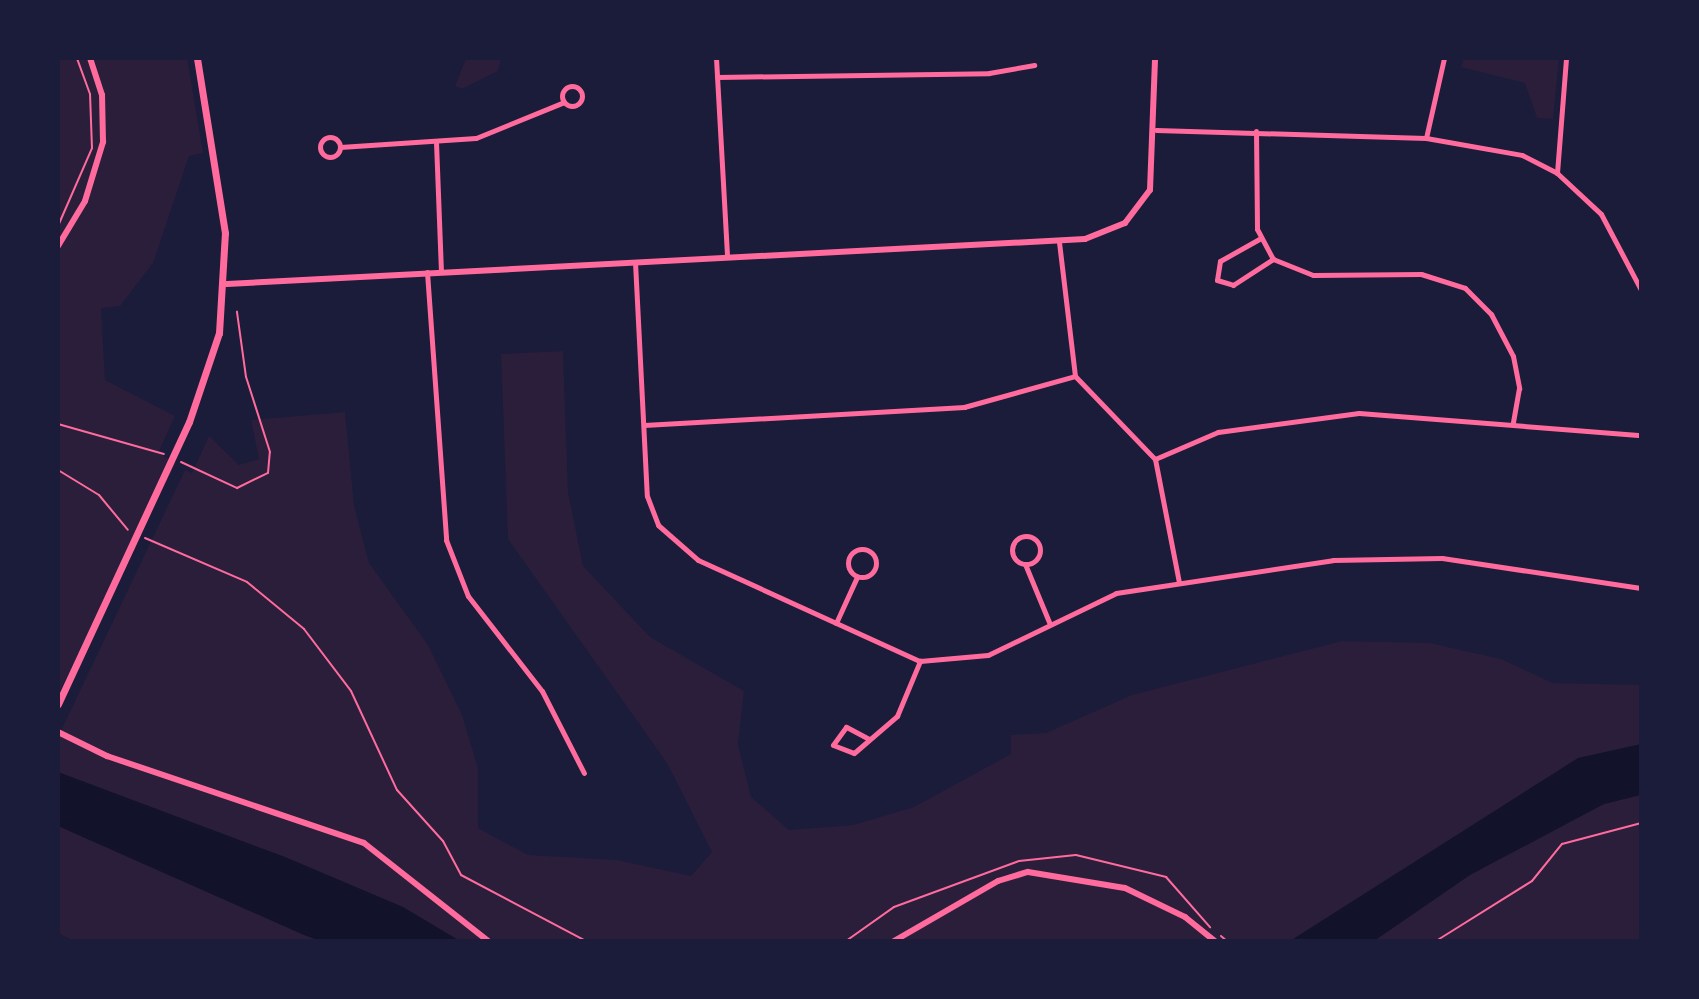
<!DOCTYPE html>
<html>
<head>
<meta charset="utf-8">
<style>
  body { margin:0 }
  #map { position:relative; width:1699px; height:999px; overflow:hidden; background:#1b1b3a; font-family:Helvetica,sans-serif }
  div>[style] { position:absolute }
  .green>* { inset:0; background:#2a1e3b }
  .water>* { inset:0; background:#12122b }
  .path>* { height:2px; margin:-1px; padding:0 1px; transform-origin:1px; border-radius:1px; background:#ff6b9d }
  .minor>* { height:5px; margin:-2.5px; padding:0 2.5px; transform-origin:2.5px; border-radius:2.5px; background:#ff6b9d }
  .minor>.ring { margin:-2.5px; padding:0; box-sizing:content-box; background:none; border:5px solid #ff6b9d; border-radius:50% }
  .tertiary>* { height:6px; margin:-3px; padding:0 3px; transform-origin:3px; border-radius:3px; background:#ff6b9d }
  .primary>* { height:7px; margin:-3.5px; padding:0 3.5px; transform-origin:3.5px; border-radius:3.5px; background:#ff6b9d }
  span { translate:-50% -50%; white-space:nowrap; text-align:center; line-height:1.15; -webkit-text-stroke:6px #1b1b3a; paint-order:stroke }
  .frame { position:absolute; inset:0; border:60px solid #1b1b3a; pointer-events:none }
</style>
</head>
<body>
<div id="map">
  <div class="green">
    <i style="clip-path:polygon(58px 58px,187px 58px,203px 153px,189px 156px,153px 263px,120px 306px,101px 308px,105px 380px,175px 416px,158px 453px,176px 463px,58px 694px)"></i>
    <i style="clip-path:polygon(466px 58px,501px 58px,498px 71px,462px 89px,455px 86px)"></i>
    <i style="clip-path:polygon(1464px 58px,1559px 58px,1553px 119px,1537px 118px,1525px 83px,1461px 67px)"></i>
    <i style="clip-path:polygon(563px 351px,568px 492px,583px 566px,650px 637px,744px 691px,738px 745px,751px 797px,789px 830px,853px 825px,914px 807px,1011px 754px,1011px 735px,1046px 733px,1132px 695px,1342px 641px,1430px 643px,1501px 659px,1553px 683px,1641px 685px,1641px 941px,74px 941px,58px 933px,58px 737px,185px 470px,192px 473px,209px 436px,239px 465px,259px 459px,251px 420px,345px 412px,354px 506px,369px 563px,428px 645px,462px 715px,478px 768px,478px 828px,528px 855px,617px 860px,691px 876px,712px 852px,667px 763px,508px 539px,501px 354px)"></i>
  </div>
  <div class="water">
    <i style="clip-path:polygon(1641px 744px,1641px 795px,1604px 804px,1470px 875px,1374px 941px,1290px 941px,1578px 758px)"></i>
    <i style="clip-path:polygon(58px 772px,285px 857px,403px 907px,460px 941px,320px 941px,304px 935px,58px 826px)"></i>
  </div>
  <div class="path">
    <i style="left:58px;top:226px;width:85px;rotate:-66.4deg"></i>
    <i style="left:92px;top:148px;width:54px;rotate:-92.1deg"></i>
    <i style="left:90px;top:94px;width:38px;rotate:-110deg"></i>
    <i style="left:58px;top:424px;width:110px;rotate:15.8deg"></i>
    <i style="left:181px;top:462px;width:62px;rotate:24.9deg"></i>
    <i style="left:237px;top:488px;width:34px;rotate:-26deg"></i>
    <i style="left:268px;top:473px;width:21px;rotate:-85deg"></i>
    <i style="left:270px;top:452px;width:79px;rotate:-107.7deg"></i>
    <i style="left:246px;top:377px;width:66px;rotate:-97.9deg"></i>
    <i style="left:58px;top:470px;width:48px;rotate:31.4deg"></i>
    <i style="left:99px;top:495px;width:45px;rotate:50.4deg"></i>
    <i style="left:145px;top:538px;width:111px;rotate:23.3deg"></i>
    <i style="left:247px;top:582px;width:74px;rotate:39.5deg"></i>
    <i style="left:304px;top:629px;width:78px;rotate:52.8deg"></i>
    <i style="left:351px;top:691px;width:109px;rotate:65.1deg"></i>
    <i style="left:397px;top:790px;width:69px;rotate:48deg"></i>
    <i style="left:443px;top:841px;width:38px;rotate:62deg"></i>
    <i style="left:461px;top:875px;width:141px;rotate:27.8deg"></i>
    <i style="left:1221px;top:936px;width:8px;rotate:40deg"></i>
    <i style="left:846px;top:941px;width:59px;rotate:-35.3deg"></i>
    <i style="left:894px;top:907px;width:133px;rotate:-20.2deg"></i>
    <i style="left:1019px;top:861px;width:57px;rotate:-6deg"></i>
    <i style="left:1076px;top:855px;width:93px;rotate:13.7deg"></i>
    <i style="left:1166px;top:877px;width:67px;rotate:48.7deg"></i>
    <i style="left:1436px;top:941px;width:113px;rotate:-32deg"></i>
    <i style="left:1532px;top:881px;width:48px;rotate:-51deg"></i>
    <i style="left:1562px;top:844px;width:82px;rotate:-14.9deg"></i>
  </div>
  <div class="minor">
    <i style="left:716px;top:58px;width:198px;rotate:86.8deg"></i>
    <i style="left:717px;top:77px;width:272px;rotate:-0.8deg"></i>
    <i style="left:989px;top:73px;width:46px;rotate:-10.1deg"></i>
    <i class="ring" style="left:562px;top:86px;width:15px;height:15px"></i>
    <i style="left:1156px;top:130px;width:270px;rotate:1.7deg"></i>
    <i style="left:1426px;top:138px;width:97px;rotate:10deg"></i>
    <i style="left:1522px;top:155px;width:39px;rotate:27deg"></i>
    <i style="left:1557px;top:173px;width:60px;rotate:43deg"></i>
    <i style="left:1601px;top:214px;width:86px;rotate:62.2deg"></i>
    <i style="left:1256px;top:131px;width:98px;rotate:89.4deg"></i>
    <i style="left:1257px;top:229px;width:34px;rotate:62deg"></i>
    <i style="left:1273px;top:259px;width:43px;rotate:21.8deg"></i>
    <i style="left:1313px;top:275px;width:108px;rotate:-0.5deg"></i>
    <i style="left:1421px;top:274px;width:46px;rotate:17.7deg"></i>
    <i style="left:1465px;top:288px;width:37px;rotate:45deg"></i>
    <i style="left:1491px;top:314px;width:47px;rotate:62.4deg"></i>
    <i style="left:1513px;top:356px;width:33px;rotate:79deg"></i>
    <i style="left:1519px;top:388px;width:35px;rotate:100deg"></i>
    <i class="ring" style="left:320px;top:137px;width:15px;height:15px"></i>
    <i style="left:1426px;top:138px;width:82px;rotate:-77.3deg"></i>
    <i style="left:436px;top:142px;width:129px;rotate:87.8deg"></i>
    <i style="left:340px;top:147px;width:136px;rotate:-3.8deg"></i>
    <i style="left:476px;top:138px;width:95px;rotate:-22.2deg"></i>
    <i style="left:1557px;top:173px;width:115px;rotate:-85.5deg"></i>
    <i style="left:1261px;top:238px;width:47px;rotate:150.7deg"></i>
    <i style="left:1220px;top:261px;width:19px;rotate:99deg"></i>
    <i style="left:1217px;top:280px;width:17px;rotate:17deg"></i>
    <i style="left:1233px;top:285px;width:48px;rotate:-33deg"></i>
    <i style="left:1059px;top:242px;width:135px;rotate:83.2deg"></i>
    <i style="left:1075px;top:376px;width:115px;rotate:46.1deg"></i>
    <i style="left:1155px;top:459px;width:125px;rotate:79deg"></i>
    <i style="left:635px;top:262px;width:234px;rotate:87.1deg"></i>
    <i style="left:647px;top:496px;width:31px;rotate:69deg"></i>
    <i style="left:658px;top:525px;width:53px;rotate:41.2deg"></i>
    <i style="left:698px;top:560px;width:244px;rotate:24.5deg"></i>
    <i style="left:920px;top:661px;width:68px;rotate:-5deg"></i>
    <i style="left:988px;top:655px;width:142px;rotate:-25.8deg"></i>
    <i style="left:1116px;top:593px;width:219px;rotate:-8.6deg"></i>
    <i style="left:1333px;top:560px;width:109px;rotate:-1.1deg"></i>
    <i style="left:1442px;top:558px;width:201px;rotate:8.6deg"></i>
    <i style="left:427px;top:272px;width:269px;rotate:85.9deg"></i>
    <i style="left:446px;top:540px;width:60px;rotate:68.6deg"></i>
    <i style="left:468px;top:596px;width:120px;rotate:52.1deg"></i>
    <i style="left:542px;top:691px;width:92px;rotate:62.9deg"></i>
    <i style="left:644px;top:425px;width:321px;rotate:-3.2deg"></i>
    <i style="left:964px;top:407px;width:115px;rotate:-15.6deg"></i>
    <i style="left:1155px;top:459px;width:69px;rotate:-23.2deg"></i>
    <i style="left:1218px;top:432px;width:142px;rotate:-7.7deg"></i>
    <i style="left:1359px;top:413px;width:283px;rotate:4.5deg"></i>
    <i class="ring" style="left:1012px;top:536px;width:23px;height:23px"></i>
    <i class="ring" style="left:848px;top:549px;width:23px;height:23px"></i>
    <i style="left:1025px;top:564px;width:63px;rotate:67.5deg"></i>
    <i style="left:836px;top:623px;width:51px;rotate:-65.5deg"></i>
    <i style="left:869px;top:739px;width:26px;rotate:-152deg"></i>
    <i style="left:846px;top:727px;width:22px;rotate:126deg"></i>
    <i style="left:833px;top:745px;width:22px;rotate:21deg"></i>
    <i style="left:854px;top:753px;width:57px;rotate:-40.7deg"></i>
    <i style="left:897px;top:716px;width:60px;rotate:-67.3deg"></i>
  </div>
  <div class="tertiary">
    <i style="left:58px;top:246px;width:52px;rotate:-59deg"></i>
    <i style="left:85px;top:201px;width:62px;rotate:-73deg"></i>
    <i style="left:103px;top:142px;width:47px;rotate:-91.2deg"></i>
    <i style="left:102px;top:95px;width:39px;rotate:-108deg"></i>
    <i style="left:227px;top:284px;width:859px;rotate:-3deg"></i>
    <i style="left:1085px;top:239px;width:43px;rotate:-21.8deg"></i>
    <i style="left:1125px;top:223px;width:41px;rotate:-52.9deg"></i>
    <i style="left:1150px;top:190px;width:132px;rotate:-87.8deg"></i>
    <i style="left:58px;top:732px;width:55px;rotate:26.1deg"></i>
    <i style="left:107px;top:756px;width:271px;rotate:18.7deg"></i>
    <i style="left:364px;top:843px;width:158px;rotate:38.3deg"></i>
    <i style="left:894px;top:941px;width:120px;rotate:-30deg"></i>
    <i style="left:998px;top:881px;width:31px;rotate:-17deg"></i>
    <i style="left:1028px;top:872px;width:98px;rotate:9.4deg"></i>
    <i style="left:1125px;top:888px;width:67px;rotate:25.8deg"></i>
    <i style="left:1185px;top:917px;width:38px;rotate:39deg"></i>
  </div>
  <div class="primary">
    <i style="left:58px;top:704px;width:311px;rotate:-65.1deg"></i>
    <i style="left:189px;top:422px;width:94px;rotate:-71.4deg"></i>
    <i style="left:219px;top:333px;width:100px;rotate:-86.6deg"></i>
    <i style="left:225px;top:233px;width:177px;rotate:-99.1deg"></i>
  </div>
  <div class="frame"></div>
</div>
</body>
</html>
